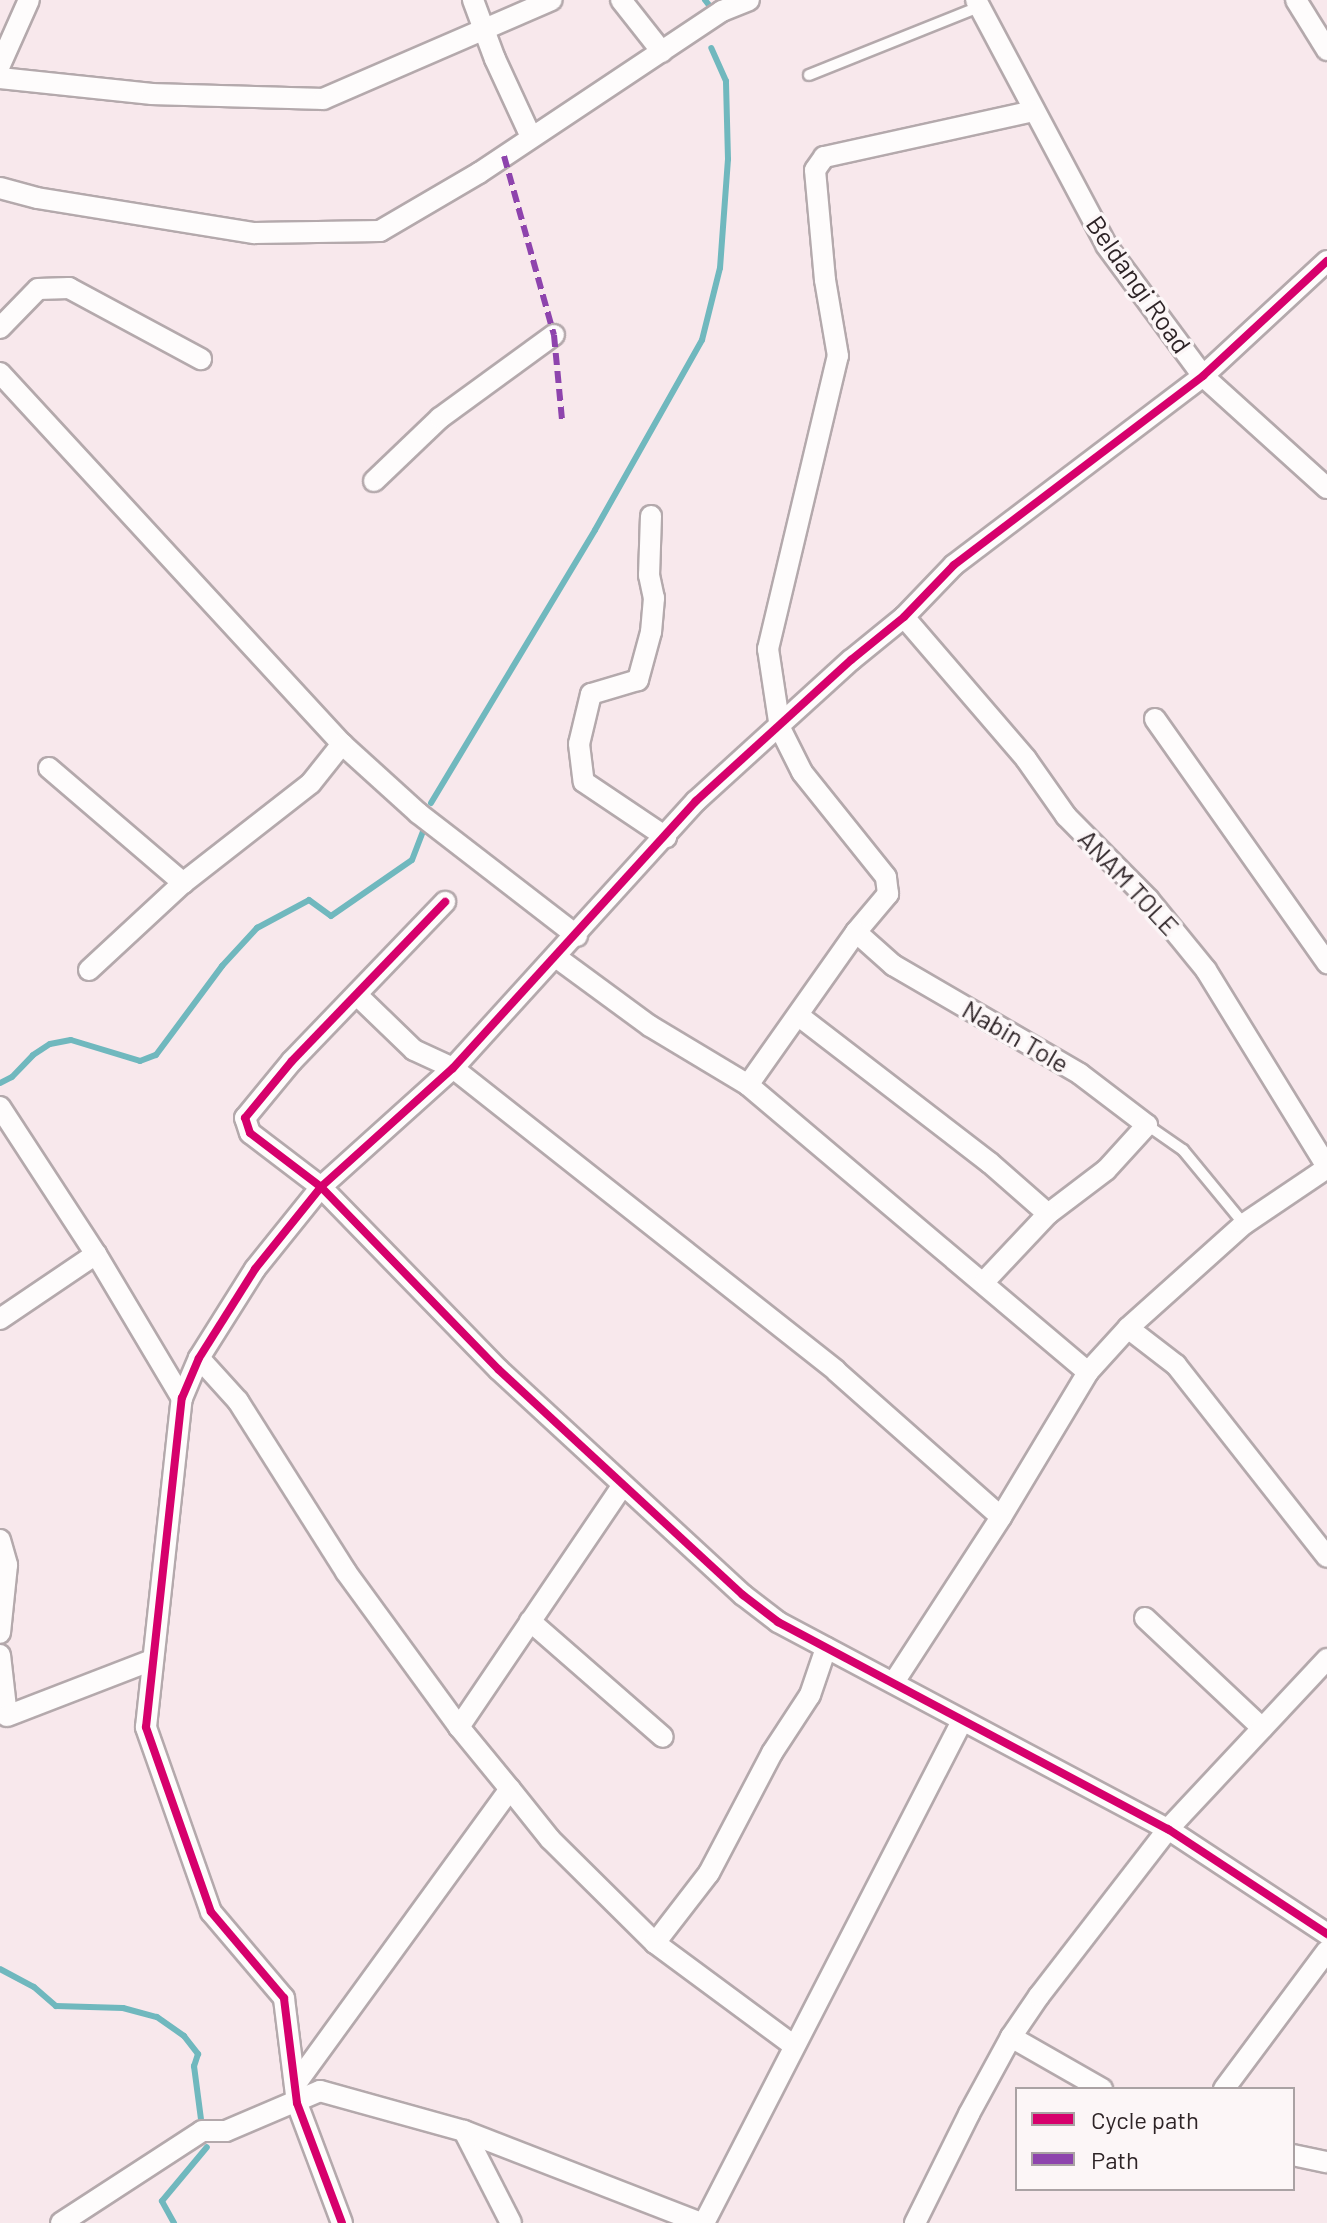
<!DOCTYPE html>
<html>
<head>
<meta charset="utf-8">
<style>
  body { margin:0 }
  #map { position:relative; width:1327px; height:2223px; overflow:hidden; background:#f8e8ec; font-family:Barlow,sans-serif }
  div>[style] { position:absolute }
  .stream>* { height:6px; margin:-3px; padding:0 3px; transform-origin:3px; border-radius:3px; background:#70b8be }
  .roads { filter:drop-shadow(2px 0 #b4a9ac) drop-shadow(-2px 0 #b4a9ac) drop-shadow(0 2px #b4a9ac) drop-shadow(0 -2px #b4a9ac) }
  .lane>* { height:10px; margin:-5px; padding:0 5px; transform-origin:5px; border-radius:5px; background:#fefcfc }
  .street>* { height:20px; margin:-10px; padding:0 10px; transform-origin:10px; border-radius:10px; background:#fefcfc }
  .quiet>* { height:6px; margin-top:-3px; transform-origin:0; background:repeating-linear-gradient(90deg,#8e44ad 0 12px,transparent 0 18px) }
  .cycleway>* { height:8px; margin:-4px; padding:0 4px; transform-origin:4px; border-radius:4px; background:#d6006c }
  span { translate:-50% -50%; white-space:nowrap; text-align:center; line-height:1.15; -webkit-text-stroke:7px #fcf6f7; paint-order:stroke }
  .street-label { font-size:26px; color:#2e2427 }
  .legend { position:absolute; left:1015px; top:2087px; width:280px; height:104px; box-sizing:border-box; background:#fcf6f7; border:2px solid #aaa2a4; margin:0; padding:10px 14px; list-style:none; font-size:24px; color:#2e2427 }
  .legend li { display:flex; align-items:center; gap:16px; height:40px }
  .legend b { width:40px; border:2px solid #aaa2a4 }
</style>
</head>
<body>
<div id="map">
  <div class="stream">
    <i style="left:705px;top:0;width:16px;rotate:52deg"></i>
    <i style="left:431px;top:803px;width:318px;rotate:-59deg"></i>
    <i style="left:595px;top:530px;width:218px;rotate:-60.6deg"></i>
    <i style="left:702px;top:340px;width:74px;rotate:-76deg"></i>
    <i style="left:720px;top:268px;width:109px;rotate:-85.8deg"></i>
    <i style="left:728px;top:159px;width:78px;rotate:-91.5deg"></i>
    <i style="left:726px;top:81px;width:36px;rotate:-114deg"></i>
    <i style="left:0;top:1083px;width:13px;rotate:-27deg"></i>
    <i style="left:12px;top:1077px;width:30px;rotate:-46deg"></i>
    <i style="left:33px;top:1055px;width:20px;rotate:-33deg"></i>
    <i style="left:50px;top:1044px;width:21px;rotate:-11deg"></i>
    <i style="left:71px;top:1040px;width:72px;rotate:16.9deg"></i>
    <i style="left:140px;top:1061px;width:17px;rotate:-21deg"></i>
    <i style="left:156px;top:1055px;width:111px;rotate:-53.4deg"></i>
    <i style="left:222px;top:966px;width:52px;rotate:-47.4deg"></i>
    <i style="left:257px;top:928px;width:59px;rotate:-28.3deg"></i>
    <i style="left:309px;top:900px;width:27px;rotate:36deg"></i>
    <i style="left:331px;top:916px;width:98px;rotate:-34.7deg"></i>
    <i style="left:412px;top:860px;width:30px;rotate:-69deg"></i>
    <i style="left:0;top:1969px;width:38px;rotate:28deg"></i>
    <i style="left:34px;top:1987px;width:29px;rotate:41deg"></i>
    <i style="left:56px;top:2006px;width:67px;rotate:1.7deg"></i>
    <i style="left:123px;top:2008px;width:35px;rotate:15deg"></i>
    <i style="left:157px;top:2017px;width:33px;rotate:35deg"></i>
    <i style="left:184px;top:2036px;width:23px;rotate:52deg"></i>
    <i style="left:198px;top:2054px;width:13px;rotate:108deg"></i>
    <i style="left:194px;top:2066px;width:53px;rotate:82.5deg"></i>
    <i style="left:174px;top:2223px;width:25px;rotate:-119deg"></i>
    <i style="left:162px;top:2201px;width:70px;rotate:-50.2deg"></i>
  </div>
  <div class="roads">
    <div class="lane">
      <i style="left:809px;top:75px;width:183px;rotate:-21.8deg"></i>
      <i style="left:1147px;top:1125px;width:44px;rotate:34.8deg"></i>
      <i style="left:1183px;top:1150px;width:96px;rotate:50.5deg"></i>
    </div>
    <div class="street">
      <i style="left:473px;top:0;width:63px;rotate:69.6deg"></i>
      <i style="left:495px;top:59px;width:86px;rotate:65.2deg"></i>
      <i style="left:621px;top:0;width:66px;rotate:51.7deg"></i>
      <i style="left:976px;top:0;width:277px;rotate:62deg"></i>
      <i style="left:1106px;top:245px;width:163px;rotate:53.5deg"></i>
      <i style="left:1203px;top:376px;width:167px;rotate:42.1deg"></i>
      <i style="left:1296px;top:0;width:59px;rotate:58.2deg"></i>
      <i style="left:0;top:65px;width:71px;rotate:-66deg"></i>
      <i style="left:0;top:78px;width:153px;rotate:6deg"></i>
      <i style="left:152px;top:94px;width:171px;rotate:1.7deg"></i>
      <i style="left:323px;top:99px;width:249px;rotate:-23.4deg"></i>
      <i style="left:0;top:188px;width:38px;rotate:15deg"></i>
      <i style="left:37px;top:198px;width:220px;rotate:9.2deg"></i>
      <i style="left:254px;top:233px;width:126px;rotate:-0.9deg"></i>
      <i style="left:380px;top:231px;width:115px;rotate:-30.4deg"></i>
      <i style="left:479px;top:173px;width:292px;rotate:-33.7deg"></i>
      <i style="left:722px;top:11px;width:29px;rotate:-22deg"></i>
      <i style="left:1327px;top:261px;width:169px;rotate:137.2deg"></i>
      <i style="left:1203px;top:376px;width:313px;rotate:142.8deg"></i>
      <i style="left:954px;top:565px;width:72px;rotate:133.9deg"></i>
      <i style="left:904px;top:617px;width:68px;rotate:140.9deg"></i>
      <i style="left:851px;top:660px;width:210px;rotate:137.7deg"></i>
      <i style="left:696px;top:801px;width:361px;rotate:132.3deg"></i>
      <i style="left:453px;top:1068px;width:178px;rotate:138deg"></i>
      <i style="left:321px;top:1187px;width:255px;rotate:45.8deg"></i>
      <i style="left:499px;top:1370px;width:332px;rotate:42.7deg"></i>
      <i style="left:743px;top:1595px;width:44px;rotate:37.6deg"></i>
      <i style="left:778px;top:1622px;width:442px;rotate:28deg"></i>
      <i style="left:1168px;top:1829px;width:191px;rotate:33.4deg"></i>
      <i style="left:0;top:328px;width:54px;rotate:-45.7deg"></i>
      <i style="left:38px;top:289px;width:31px;rotate:-2deg"></i>
      <i style="left:69px;top:288px;width:150px;rotate:28.3deg"></i>
      <i style="left:0;top:373px;width:505px;rotate:47.33deg"></i>
      <i style="left:342px;top:744px;width:103px;rotate:42.2deg"></i>
      <i style="left:418px;top:813px;width:201px;rotate:37.7deg"></i>
      <i style="left:374px;top:481px;width:91px;rotate:-43.7deg"></i>
      <i style="left:440px;top:418px;width:141px;rotate:-36.1deg"></i>
      <i style="left:651px;top:516px;width:59px;rotate:91.9deg"></i>
      <i style="left:649px;top:575px;width:24px;rotate:78deg"></i>
      <i style="left:654px;top:598px;width:34px;rotate:95deg"></i>
      <i style="left:651px;top:632px;width:50px;rotate:105.2deg"></i>
      <i style="left:638px;top:680px;width:49px;rotate:163.4deg"></i>
      <i style="left:591px;top:694px;width:51px;rotate:103.5deg"></i>
      <i style="left:579px;top:744px;width:38px;rotate:83deg"></i>
      <i style="left:584px;top:782px;width:99px;rotate:33.9deg"></i>
      <i style="left:904px;top:617px;width:187px;rotate:49.3deg"></i>
      <i style="left:1026px;top:759px;width:70px;rotate:54.9deg"></i>
      <i style="left:1066px;top:816px;width:118px;rotate:45.3deg"></i>
      <i style="left:1149px;top:900px;width:90px;rotate:50.8deg"></i>
      <i style="left:1206px;top:970px;width:231px;rotate:58.4deg"></i>
      <i style="left:1155px;top:719px;width:299px;rotate:54.8deg"></i>
      <i style="left:49px;top:768px;width:177px;rotate:40.6deg"></i>
      <i style="left:856px;top:932px;width:50px;rotate:-49.9deg"></i>
      <i style="left:888px;top:894px;width:17px;rotate:-97deg"></i>
      <i style="left:886px;top:877px;width:134px;rotate:-128.7deg"></i>
      <i style="left:802px;top:772px;width:49px;rotate:-116.6deg"></i>
      <i style="left:780px;top:728px;width:80px;rotate:-98.6deg"></i>
      <i style="left:768px;top:649px;width:301px;rotate:-76.6deg"></i>
      <i style="left:838px;top:356px;width:77px;rotate:-99.7deg"></i>
      <i style="left:825px;top:280px;width:110px;rotate:-95.2deg"></i>
      <i style="left:815px;top:170px;width:16px;rotate:-55deg"></i>
      <i style="left:824px;top:157px;width:215px;rotate:-12.4deg"></i>
      <i style="left:556px;top:957px;width:117px;rotate:36.3deg"></i>
      <i style="left:650px;top:1026px;width:114px;rotate:31deg"></i>
      <i style="left:748px;top:1085px;width:445px;rotate:40.2deg"></i>
      <i style="left:89px;top:970px;width:128px;rotate:-42.8deg"></i>
      <i style="left:183px;top:883px;width:162px;rotate:-38deg"></i>
      <i style="left:311px;top:783px;width:50px;rotate:-51.5deg"></i>
      <i style="left:357px;top:995px;width:79px;rotate:44deg"></i>
      <i style="left:414px;top:1050px;width:43px;rotate:24.8deg"></i>
      <i style="left:453px;top:1068px;width:488px;rotate:38.3deg"></i>
      <i style="left:836px;top:1371px;width:220px;rotate:41.5deg"></i>
      <i style="left:799px;top:1016px;width:241px;rotate:37.6deg"></i>
      <i style="left:990px;top:1163px;width:77px;rotate:41.3deg"></i>
      <i style="left:748px;top:1085px;width:187px;rotate:-54.8deg"></i>
      <i style="left:856px;top:932px;width:50px;rotate:41.7deg"></i>
      <i style="left:893px;top:965px;width:216px;rotate:30.2deg"></i>
      <i style="left:1080px;top:1074px;width:84px;rotate:37.3deg"></i>
      <i style="left:1147px;top:1125px;width:61px;rotate:132.3deg"></i>
      <i style="left:1106px;top:1170px;width:73px;rotate:142.8deg"></i>
      <i style="left:1048px;top:1214px;width:93px;rotate:133.3deg"></i>
      <i style="left:0;top:1107px;width:176px;rotate:56.9deg"></i>
      <i style="left:0;top:1319px;width:116px;rotate:-34.1deg"></i>
      <i style="left:96px;top:1254px;width:168px;rotate:59.2deg"></i>
      <i style="left:1128px;top:1328px;width:61px;rotate:37.6deg"></i>
      <i style="left:1176px;top:1365px;width:244px;rotate:51.8deg"></i>
      <i style="left:199px;top:1358px;width:58px;rotate:47.8deg"></i>
      <i style="left:238px;top:1401px;width:202px;rotate:57.7deg"></i>
      <i style="left:346px;top:1572px;width:192px;rotate:53.9deg"></i>
      <i style="left:459px;top:1727px;width:80px;rotate:50.6deg"></i>
      <i style="left:510px;top:1789px;width:366px;rotate:126deg"></i>
      <i style="left:0;top:1540px;width:26px;rotate:74deg"></i>
      <i style="left:7px;top:1565px;width:68px;rotate:95.9deg"></i>
      <i style="left:1145px;top:1618px;width:161px;rotate:43.2deg"></i>
      <i style="left:530px;top:1621px;width:176px;rotate:41.1deg"></i>
      <i style="left:0;top:1655px;width:61px;rotate:83.5deg"></i>
      <i style="left:7px;top:1716px;width:155px;rotate:-21.1deg"></i>
      <i style="left:894px;top:1682px;width:197px;rotate:-57deg"></i>
      <i style="left:1001px;top:1517px;width:169px;rotate:-59deg"></i>
      <i style="left:1088px;top:1372px;width:59px;rotate:-47.7deg"></i>
      <i style="left:1128px;top:1328px;width:156px;rotate:-41.9deg"></i>
      <i style="left:1244px;top:1224px;width:100px;rotate:-34deg"></i>
      <i style="left:459px;top:1727px;width:291px;rotate:-55.9deg"></i>
      <i style="left:510px;top:1789px;width:64px;rotate:51.3deg"></i>
      <i style="left:550px;top:1839px;width:148px;rotate:44.7deg"></i>
      <i style="left:655px;top:1943px;width:172px;rotate:36.5deg"></i>
      <i style="left:655px;top:1943px;width:88px;rotate:-52.4deg"></i>
      <i style="left:709px;top:1873px;width:136px;rotate:-62.3deg"></i>
      <i style="left:772px;top:1753px;width:69px;rotate:-56.8deg"></i>
      <i style="left:810px;top:1695px;width:50px;rotate:-71.2deg"></i>
      <i style="left:1011px;top:2037px;width:105px;rotate:29.7deg"></i>
      <i style="left:1224px;top:2089px;width:172px;rotate:-53.3deg"></i>
      <i style="left:464px;top:2131px;width:103px;rotate:62.9deg"></i>
      <i style="left:1293px;top:2155px;width:35px;rotate:12deg"></i>
      <i style="left:61px;top:2223px;width:168px;rotate:-33.1deg"></i>
      <i style="left:202px;top:2131px;width:24px"></i>
      <i style="left:226px;top:2131px;width:102px;rotate:-23.1deg"></i>
      <i style="left:320px;top:2091px;width:149px;rotate:15.5deg"></i>
      <i style="left:464px;top:2131px;width:254px;rotate:21.2deg"></i>
      <i style="left:342px;top:2223px;width:128px;rotate:-110.6deg"></i>
      <i style="left:297px;top:2103px;width:106px;rotate:-97.1deg"></i>
      <i style="left:284px;top:1998px;width:113px;rotate:-130.3deg"></i>
      <i style="left:211px;top:1912px;width:196px;rotate:-109.4deg"></i>
      <i style="left:146px;top:1727px;width:331px;rotate:-83.8deg"></i>
      <i style="left:182px;top:1398px;width:43px;rotate:-67deg"></i>
      <i style="left:199px;top:1358px;width:105px;rotate:-57.8deg"></i>
      <i style="left:255px;top:1269px;width:105px;rotate:-51.2deg"></i>
      <i style="left:321px;top:1187px;width:89px;rotate:-142.7deg"></i>
      <i style="left:250px;top:1133px;width:16px;rotate:-108deg"></i>
      <i style="left:245px;top:1118px;width:74px;rotate:-50.5deg"></i>
      <i style="left:292px;top:1061px;width:221px;rotate:-46.1deg"></i>
      <i style="left:704px;top:2223px;width:564px;rotate:-62.8deg"></i>
      <i style="left:915px;top:2223px;width:122px;rotate:-63.6deg"></i>
      <i style="left:969px;top:2114px;width:88px;rotate:-61.4deg"></i>
      <i style="left:1011px;top:2037px;width:50px;rotate:-55.7deg"></i>
      <i style="left:1039px;top:1996px;width:211px;rotate:-52.3deg"></i>
      <i style="left:1168px;top:1829px;width:233px;rotate:-46.9deg"></i>
    </div>
  </div>
  <div class="quiet">
    <i style="left:504px;top:156px;width:186px;rotate:74.4deg"></i>
    <i style="left:554px;top:335px;width:85px;rotate:84.6deg"></i>
  </div>
  <div class="cycleway">
    <i style="left:1327px;top:261px;width:169px;rotate:137.2deg"></i>
    <i style="left:1203px;top:376px;width:313px;rotate:142.8deg"></i>
    <i style="left:954px;top:565px;width:72px;rotate:133.9deg"></i>
    <i style="left:904px;top:617px;width:68px;rotate:140.9deg"></i>
    <i style="left:851px;top:660px;width:210px;rotate:137.7deg"></i>
    <i style="left:696px;top:801px;width:361px;rotate:132.3deg"></i>
    <i style="left:453px;top:1068px;width:178px;rotate:138deg"></i>
    <i style="left:321px;top:1187px;width:255px;rotate:45.8deg"></i>
    <i style="left:499px;top:1370px;width:332px;rotate:42.7deg"></i>
    <i style="left:743px;top:1595px;width:44px;rotate:37.6deg"></i>
    <i style="left:778px;top:1622px;width:442px;rotate:28deg"></i>
    <i style="left:1168px;top:1829px;width:191px;rotate:33.4deg"></i>
    <i style="left:342px;top:2223px;width:128px;rotate:-110.6deg"></i>
    <i style="left:297px;top:2103px;width:106px;rotate:-97.1deg"></i>
    <i style="left:284px;top:1998px;width:113px;rotate:-130.3deg"></i>
    <i style="left:211px;top:1912px;width:196px;rotate:-109.4deg"></i>
    <i style="left:146px;top:1727px;width:331px;rotate:-83.8deg"></i>
    <i style="left:182px;top:1398px;width:43px;rotate:-67deg"></i>
    <i style="left:199px;top:1358px;width:105px;rotate:-57.8deg"></i>
    <i style="left:255px;top:1269px;width:105px;rotate:-51.2deg"></i>
    <i style="left:321px;top:1187px;width:89px;rotate:-142.7deg"></i>
    <i style="left:250px;top:1133px;width:16px;rotate:-108deg"></i>
    <i style="left:245px;top:1118px;width:74px;rotate:-50.5deg"></i>
    <i style="left:292px;top:1061px;width:221px;rotate:-46.1deg"></i>
  </div>
  <div class="street-label">
    <span style="left:1139px;top:284px;rotate:55deg">Beldangi Road</span>
    <span style="left:1129px;top:882px;rotate:47deg">ANAM TOLE</span>
    <span style="left:1016px;top:1036px;rotate:30deg">Nabin Tole</span>
  </div>
  <ul class="legend">
  <li><b style="height:10px;background:#d6006c"></b>Cycle path</li>
  <li><b style="height:10px;background:#8e44ad"></b>Path</li>
  </ul>
</div>
</body>
</html>
